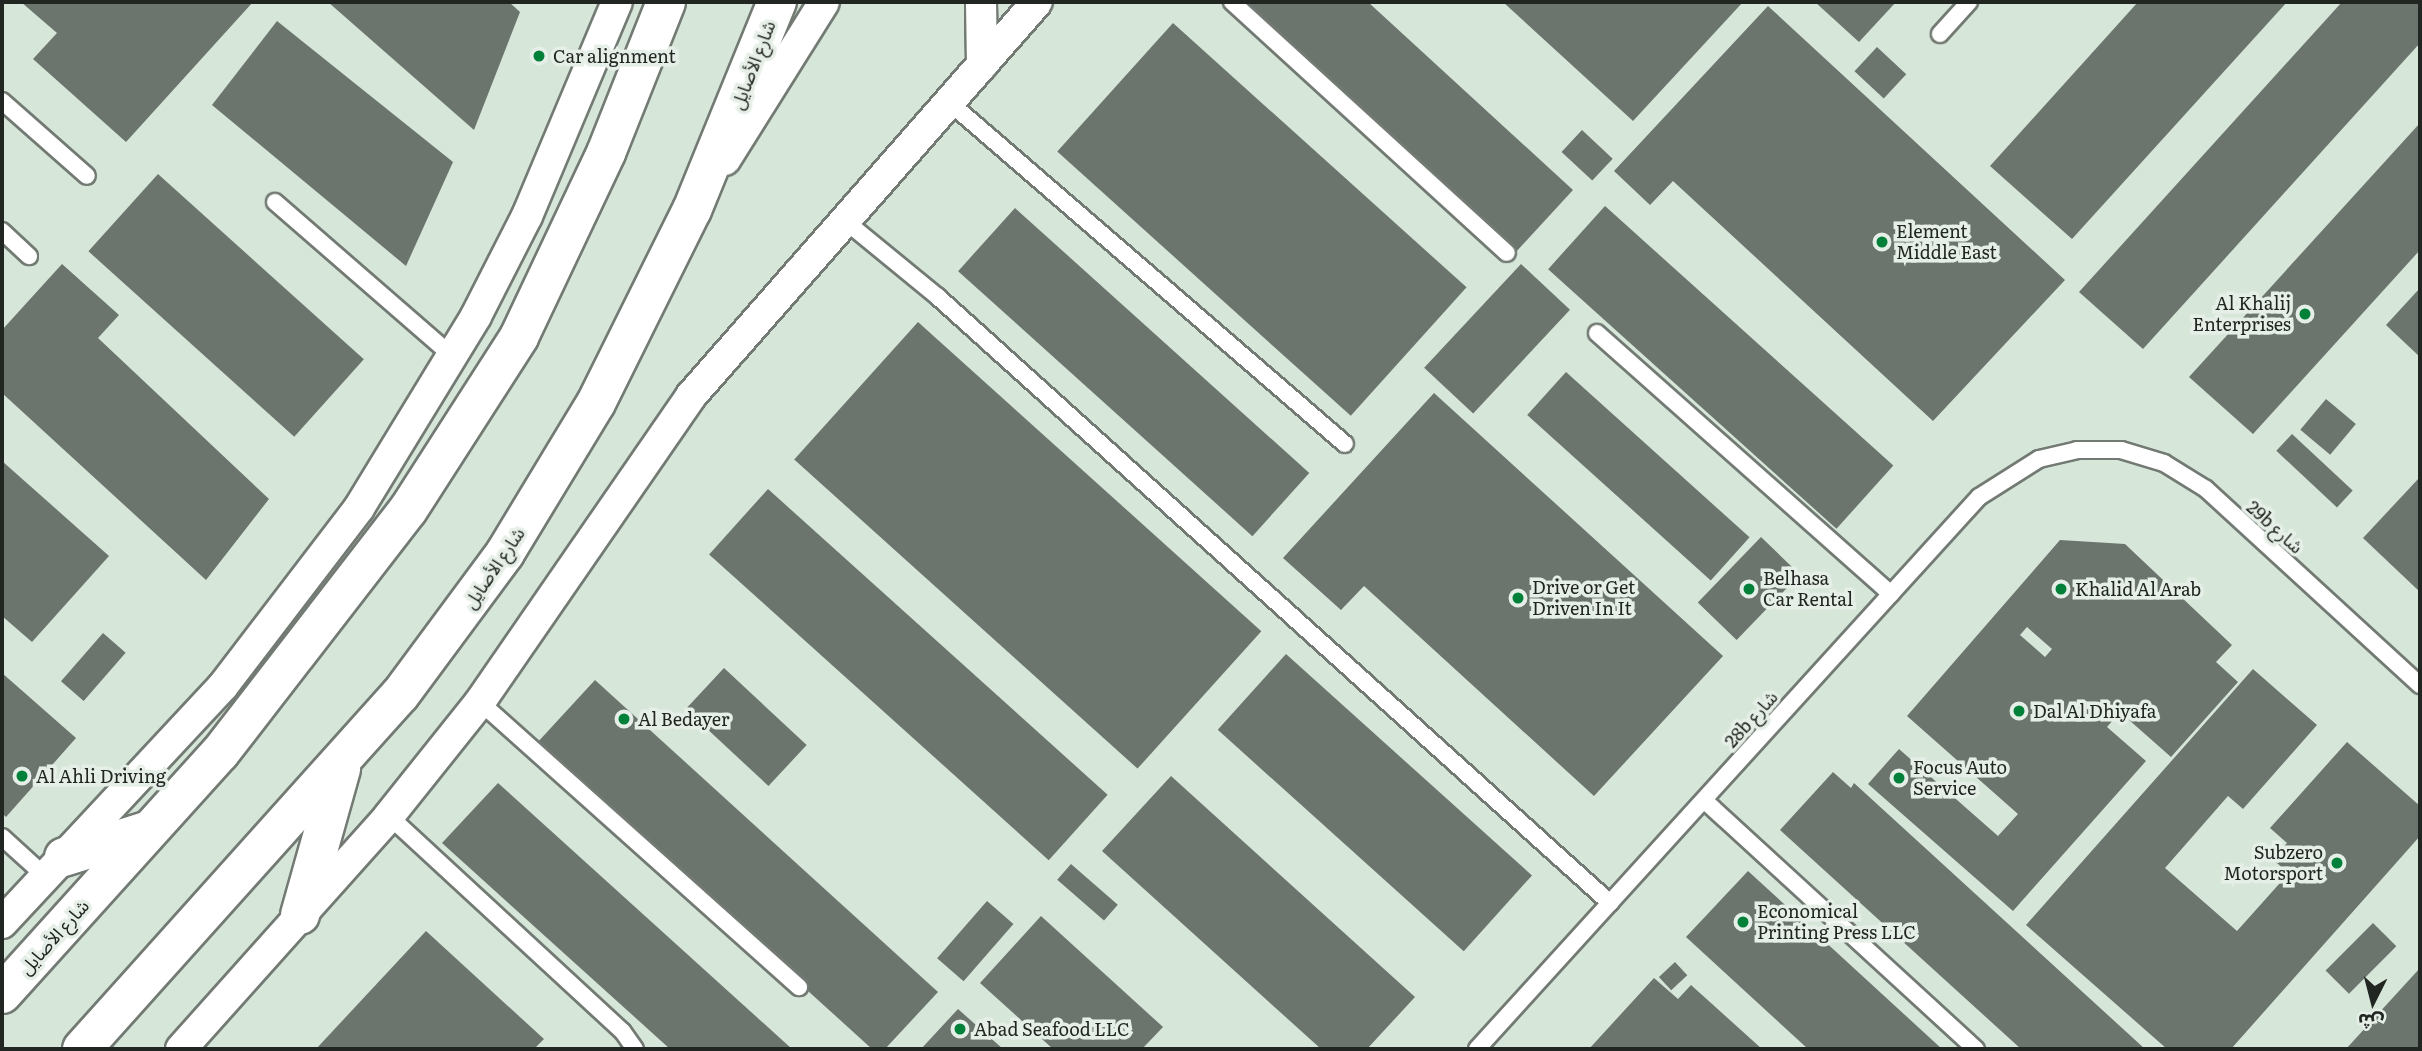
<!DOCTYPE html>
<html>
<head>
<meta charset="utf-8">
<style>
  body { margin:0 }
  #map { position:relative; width:2422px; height:1051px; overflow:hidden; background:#e6efe7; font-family:Literata,"Noto Sans Arabic",serif }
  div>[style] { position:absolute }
  .built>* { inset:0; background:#d6e6d9; transform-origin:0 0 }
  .building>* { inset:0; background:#6b746d; transform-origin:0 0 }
  .roads { filter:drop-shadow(2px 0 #727a73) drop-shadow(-2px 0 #727a73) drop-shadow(0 2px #727a73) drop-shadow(0 -2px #727a73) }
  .lane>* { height:16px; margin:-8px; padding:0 8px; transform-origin:8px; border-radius:8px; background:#fff }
  .street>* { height:30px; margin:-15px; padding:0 15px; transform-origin:15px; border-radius:15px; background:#fff }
  .secondary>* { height:38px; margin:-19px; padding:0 19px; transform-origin:19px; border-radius:19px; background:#fff }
  .dots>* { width:19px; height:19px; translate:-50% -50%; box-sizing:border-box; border:4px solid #e6efe7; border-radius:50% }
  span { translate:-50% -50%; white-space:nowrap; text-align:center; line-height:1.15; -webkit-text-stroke:7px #e6efe7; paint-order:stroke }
  .poi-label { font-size:18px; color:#222623 }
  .left { translate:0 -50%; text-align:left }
  .right { translate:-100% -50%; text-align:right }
  .street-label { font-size:18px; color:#222623 }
  .frame { position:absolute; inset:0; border:4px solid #222623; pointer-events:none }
  .north { position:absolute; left:2338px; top:967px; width:70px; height:70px; -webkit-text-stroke:5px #e6efe7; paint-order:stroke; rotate:186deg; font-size:19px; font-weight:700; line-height:28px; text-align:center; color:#222623 }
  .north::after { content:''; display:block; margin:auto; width:24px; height:32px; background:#222623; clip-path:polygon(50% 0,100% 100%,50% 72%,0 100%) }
</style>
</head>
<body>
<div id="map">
  <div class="built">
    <i style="left:2px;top:2px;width:2418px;height:1047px"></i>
  </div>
  <div class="building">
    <i style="clip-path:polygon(21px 2px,253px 2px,126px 142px,33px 59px,57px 33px)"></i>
    <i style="clip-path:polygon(328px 2px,509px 2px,520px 12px,474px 130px)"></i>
    <i style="clip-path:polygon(1239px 2px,1368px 2px,1573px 190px,1515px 253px)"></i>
    <i style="clip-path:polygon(1503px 2px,1743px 2px,1633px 121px)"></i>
    <i style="clip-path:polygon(1815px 2px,1896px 2px,1859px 42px)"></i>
    <i style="clip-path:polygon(2138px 2px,2287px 2px,2072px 239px,1990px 166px)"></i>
    <i style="clip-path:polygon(2342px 2px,2420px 2px,2420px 43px,2143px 349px,2079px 292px)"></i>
    <i style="clip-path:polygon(1768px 6px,2065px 280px,1933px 421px,1673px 181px,1650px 205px,1614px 171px)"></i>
    <i style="clip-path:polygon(277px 21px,453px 162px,406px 266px,212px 105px)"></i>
    <i style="left:1173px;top:23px;width:395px;height:173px;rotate:42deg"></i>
    <i style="left:1877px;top:47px;width:40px;height:33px;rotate:43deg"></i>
    <i style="clip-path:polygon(2420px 123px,2420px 250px,2253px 434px,2189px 377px)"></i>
    <i style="left:1582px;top:130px;width:42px;height:30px;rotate:43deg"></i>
    <i style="left:158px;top:174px;width:277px;height:104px;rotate:42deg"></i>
    <i style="left:1605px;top:206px;width:388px;height:85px;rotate:42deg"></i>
    <i style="left:1015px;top:208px;width:396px;height:85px;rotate:42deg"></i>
    <i style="clip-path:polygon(62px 264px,119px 315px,98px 338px,269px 499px,206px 580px,2px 393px,2px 330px)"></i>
    <i style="left:1521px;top:264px;width:67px;height:142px;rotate:43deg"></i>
    <i style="clip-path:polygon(2420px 288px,2420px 357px,2386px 325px)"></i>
    <i style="left:918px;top:322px;width:462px;height:185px;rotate:42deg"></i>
    <i style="left:1566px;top:372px;width:247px;height:58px;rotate:42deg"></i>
    <i style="clip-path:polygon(1434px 393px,1723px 656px,1594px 796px,1364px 586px,1341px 610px,1283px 558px)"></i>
    <i style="left:2326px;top:399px;width:39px;height:40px;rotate:40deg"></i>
    <i style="left:2292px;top:434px;width:83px;height:23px;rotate:43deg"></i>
    <i style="clip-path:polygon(2px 461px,109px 556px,32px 642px,2px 616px)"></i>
    <i style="clip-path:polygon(2420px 477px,2420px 592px,2363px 538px)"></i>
    <i style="left:768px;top:489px;width:457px;height:88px;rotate:42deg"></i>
    <i style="left:1761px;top:537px;width:54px;height:91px;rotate:44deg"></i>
    <i style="clip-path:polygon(evenodd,2060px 540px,2125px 544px,2232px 645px,2216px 662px,2238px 682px,2171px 757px,2120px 712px,2107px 727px,2146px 761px,2013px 911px,1868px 784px,1899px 749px,1998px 836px,2018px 814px,1907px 716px,2060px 540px,2027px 627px,2052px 649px,2045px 657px,2020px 635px,2027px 627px)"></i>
    <i style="left:103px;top:633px;width:30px;height:64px;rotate:41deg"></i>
    <i style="left:1286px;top:654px;width:331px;height:102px;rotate:42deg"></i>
    <i style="left:724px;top:668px;width:113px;height:56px;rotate:43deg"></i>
    <i style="clip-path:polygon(2253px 669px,2317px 725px,2243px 809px,2228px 796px,2165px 868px,2237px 931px,2289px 873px,2272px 859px,2287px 843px,2270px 828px,2347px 742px,2420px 806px,2420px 836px,2231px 1049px,2167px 1049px,2026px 925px)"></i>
    <i style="clip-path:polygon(2px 673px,76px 738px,6px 817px,2px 813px)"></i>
    <i style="clip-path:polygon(595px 680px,938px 992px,885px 1049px,872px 1049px,536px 744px)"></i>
    <i style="clip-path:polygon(1833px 772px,1851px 788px,1854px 783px,2145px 1049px,2021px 1049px,1780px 830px)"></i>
    <i style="clip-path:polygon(1171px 776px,1415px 997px,1367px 1049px,1321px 1049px,1102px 851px)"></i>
    <i style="clip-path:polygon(498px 783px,792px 1049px,670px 1049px,442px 843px)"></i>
    <i style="left:1071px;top:864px;width:62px;height:21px;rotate:41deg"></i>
    <i style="clip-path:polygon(1748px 871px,1942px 1049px,1808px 1049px,1686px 937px)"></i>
    <i style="left:987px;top:901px;width:35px;height:76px;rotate:41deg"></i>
    <i style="clip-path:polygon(1041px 916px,1163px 1027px,1142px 1049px,1053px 1049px,980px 983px)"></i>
    <i style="left:2373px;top:923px;width:33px;height:67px;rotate:45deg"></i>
    <i style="clip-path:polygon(426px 931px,544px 1039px,534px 1049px,316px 1049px)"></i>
    <i style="left:1675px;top:962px;width:18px;height:22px;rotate:47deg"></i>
    <i style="clip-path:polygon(2420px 968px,2420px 1049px,2346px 1049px)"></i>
    <i style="clip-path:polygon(1654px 978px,1678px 999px,1691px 985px,1762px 1049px,1589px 1049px)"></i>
    <i style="clip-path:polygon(958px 1009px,1003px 1049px,921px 1049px)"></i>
  </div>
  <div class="roads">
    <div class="lane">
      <i style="left:1232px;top:2px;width:372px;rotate:42.4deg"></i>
      <i style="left:1940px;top:34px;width:43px;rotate:-47.8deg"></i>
      <i style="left:2px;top:101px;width:113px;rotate:41.4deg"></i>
      <i style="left:949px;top:102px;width:523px;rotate:40.82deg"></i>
      <i style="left:275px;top:202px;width:236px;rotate:41deg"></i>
      <i style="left:844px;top:220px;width:122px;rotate:39.3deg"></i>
      <i style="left:938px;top:297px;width:905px;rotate:42.04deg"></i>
      <i style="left:2px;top:231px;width:37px;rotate:43deg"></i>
      <i style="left:1597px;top:333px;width:393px;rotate:41.6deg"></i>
      <i style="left:480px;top:702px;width:428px;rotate:41.8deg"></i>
      <i style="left:1704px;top:800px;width:369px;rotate:42.5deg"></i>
      <i style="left:389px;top:816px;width:318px;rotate:42.7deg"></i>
      <i style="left:623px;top:1032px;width:21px;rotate:55deg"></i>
      <i style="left:2px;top:837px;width:59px;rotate:42.3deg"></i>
      <i style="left:1477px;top:1049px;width:746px;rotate:-47.72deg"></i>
      <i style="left:1979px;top:497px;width:71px;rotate:-32.3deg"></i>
      <i style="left:2039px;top:459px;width:39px;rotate:-13deg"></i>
      <i style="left:2077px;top:450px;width:44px"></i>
      <i style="left:2121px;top:450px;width:45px;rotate:16.8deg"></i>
      <i style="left:2164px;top:463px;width:49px;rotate:31.8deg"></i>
      <i style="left:2206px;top:489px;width:290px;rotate:42.5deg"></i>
    </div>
    <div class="street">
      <i style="left:981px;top:2px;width:63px;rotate:89.1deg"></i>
      <i style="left:725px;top:160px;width:186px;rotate:-57.9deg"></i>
      <i style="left:2px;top:923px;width:324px;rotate:-47deg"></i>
      <i style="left:223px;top:686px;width:224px;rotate:-52.6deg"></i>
      <i style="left:359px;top:508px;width:225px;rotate:-58.6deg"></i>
      <i style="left:476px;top:316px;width:112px;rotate:-63deg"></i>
      <i style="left:527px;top:216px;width:232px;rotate:-67.2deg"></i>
      <i style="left:181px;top:1049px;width:312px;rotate:-48.2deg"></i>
      <i style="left:389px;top:816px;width:146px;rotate:-51.4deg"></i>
      <i style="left:480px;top:702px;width:372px;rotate:-55.4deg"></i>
      <i style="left:691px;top:396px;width:524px;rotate:-48.71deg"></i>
    </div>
    <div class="secondary">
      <i style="left:64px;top:857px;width:89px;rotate:-17.6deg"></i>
      <i style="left:300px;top:915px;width:152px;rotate:-74.3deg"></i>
      <i style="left:2px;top:994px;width:325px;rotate:-47.9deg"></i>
      <i style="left:220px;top:753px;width:307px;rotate:-52.3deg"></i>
      <i style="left:408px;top:510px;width:206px;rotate:-57.3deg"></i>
      <i style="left:519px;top:337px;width:204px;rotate:-64.7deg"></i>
      <i style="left:606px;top:153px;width:162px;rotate:-68.3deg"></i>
      <i style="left:82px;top:1049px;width:476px;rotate:-48.1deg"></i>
      <i style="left:400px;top:695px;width:177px;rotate:-53.5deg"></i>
      <i style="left:505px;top:553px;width:175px;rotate:-58.8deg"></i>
      <i style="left:596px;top:403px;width:216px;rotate:-63.6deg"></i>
      <i style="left:692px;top:210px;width:225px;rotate:-67.8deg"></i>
    </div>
  </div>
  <div class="dots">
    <i style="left:539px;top:56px;background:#008039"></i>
    <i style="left:1882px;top:242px;background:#008039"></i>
    <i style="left:2305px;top:314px;background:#008039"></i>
    <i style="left:1749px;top:589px;background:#008039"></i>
    <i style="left:2061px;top:589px;background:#008039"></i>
    <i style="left:1518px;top:598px;background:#008039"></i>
    <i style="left:2019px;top:711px;background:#008039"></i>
    <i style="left:624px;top:719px;background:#008039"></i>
    <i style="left:22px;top:776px;background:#008039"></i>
    <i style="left:1899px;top:778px;background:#008039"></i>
    <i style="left:2337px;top:863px;background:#008039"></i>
    <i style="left:1743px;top:922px;background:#008039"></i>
    <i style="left:960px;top:1029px;background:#008039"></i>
  </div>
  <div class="poi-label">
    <span class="left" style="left:553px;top:56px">Car alignment</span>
    <span class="left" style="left:1896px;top:242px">Element<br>Middle East</span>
    <span class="right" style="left:2291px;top:314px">Al Khalij<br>Enterprises</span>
    <span class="left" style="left:1763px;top:589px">Belhasa<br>Car Rental</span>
    <span class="left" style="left:1532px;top:598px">Drive or Get<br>Driven In It</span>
    <span class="left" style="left:2075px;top:589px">Khalid Al Arab</span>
    <span class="left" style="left:2033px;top:711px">Dal Al Dhiyafa</span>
    <span class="left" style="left:638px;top:719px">Al Bedayer</span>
    <span class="left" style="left:1913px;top:778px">Focus Auto<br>Service</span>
    <span class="left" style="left:36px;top:776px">Al Ahli Driving</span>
    <span class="right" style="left:2323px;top:863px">Subzero<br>Motorsport</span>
    <span class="left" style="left:1757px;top:922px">Economical<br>Printing Press LLC</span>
    <span class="left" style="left:974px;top:1029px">Abad Seafood LLC</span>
  </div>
  <div class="street-label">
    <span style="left:753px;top:65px;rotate:-69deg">شارع الأصايل</span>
    <span style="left:2275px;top:527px;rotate:42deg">29b شارع</span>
    <span style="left:494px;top:568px;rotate:-56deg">شارع الأصايل</span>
    <span style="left:1751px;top:719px;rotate:-48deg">28b شارع</span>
    <span style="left:54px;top:937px;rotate:-48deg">شارع الأصايل</span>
  </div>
  <div class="frame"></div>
  <div class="north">ش</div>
</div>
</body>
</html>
